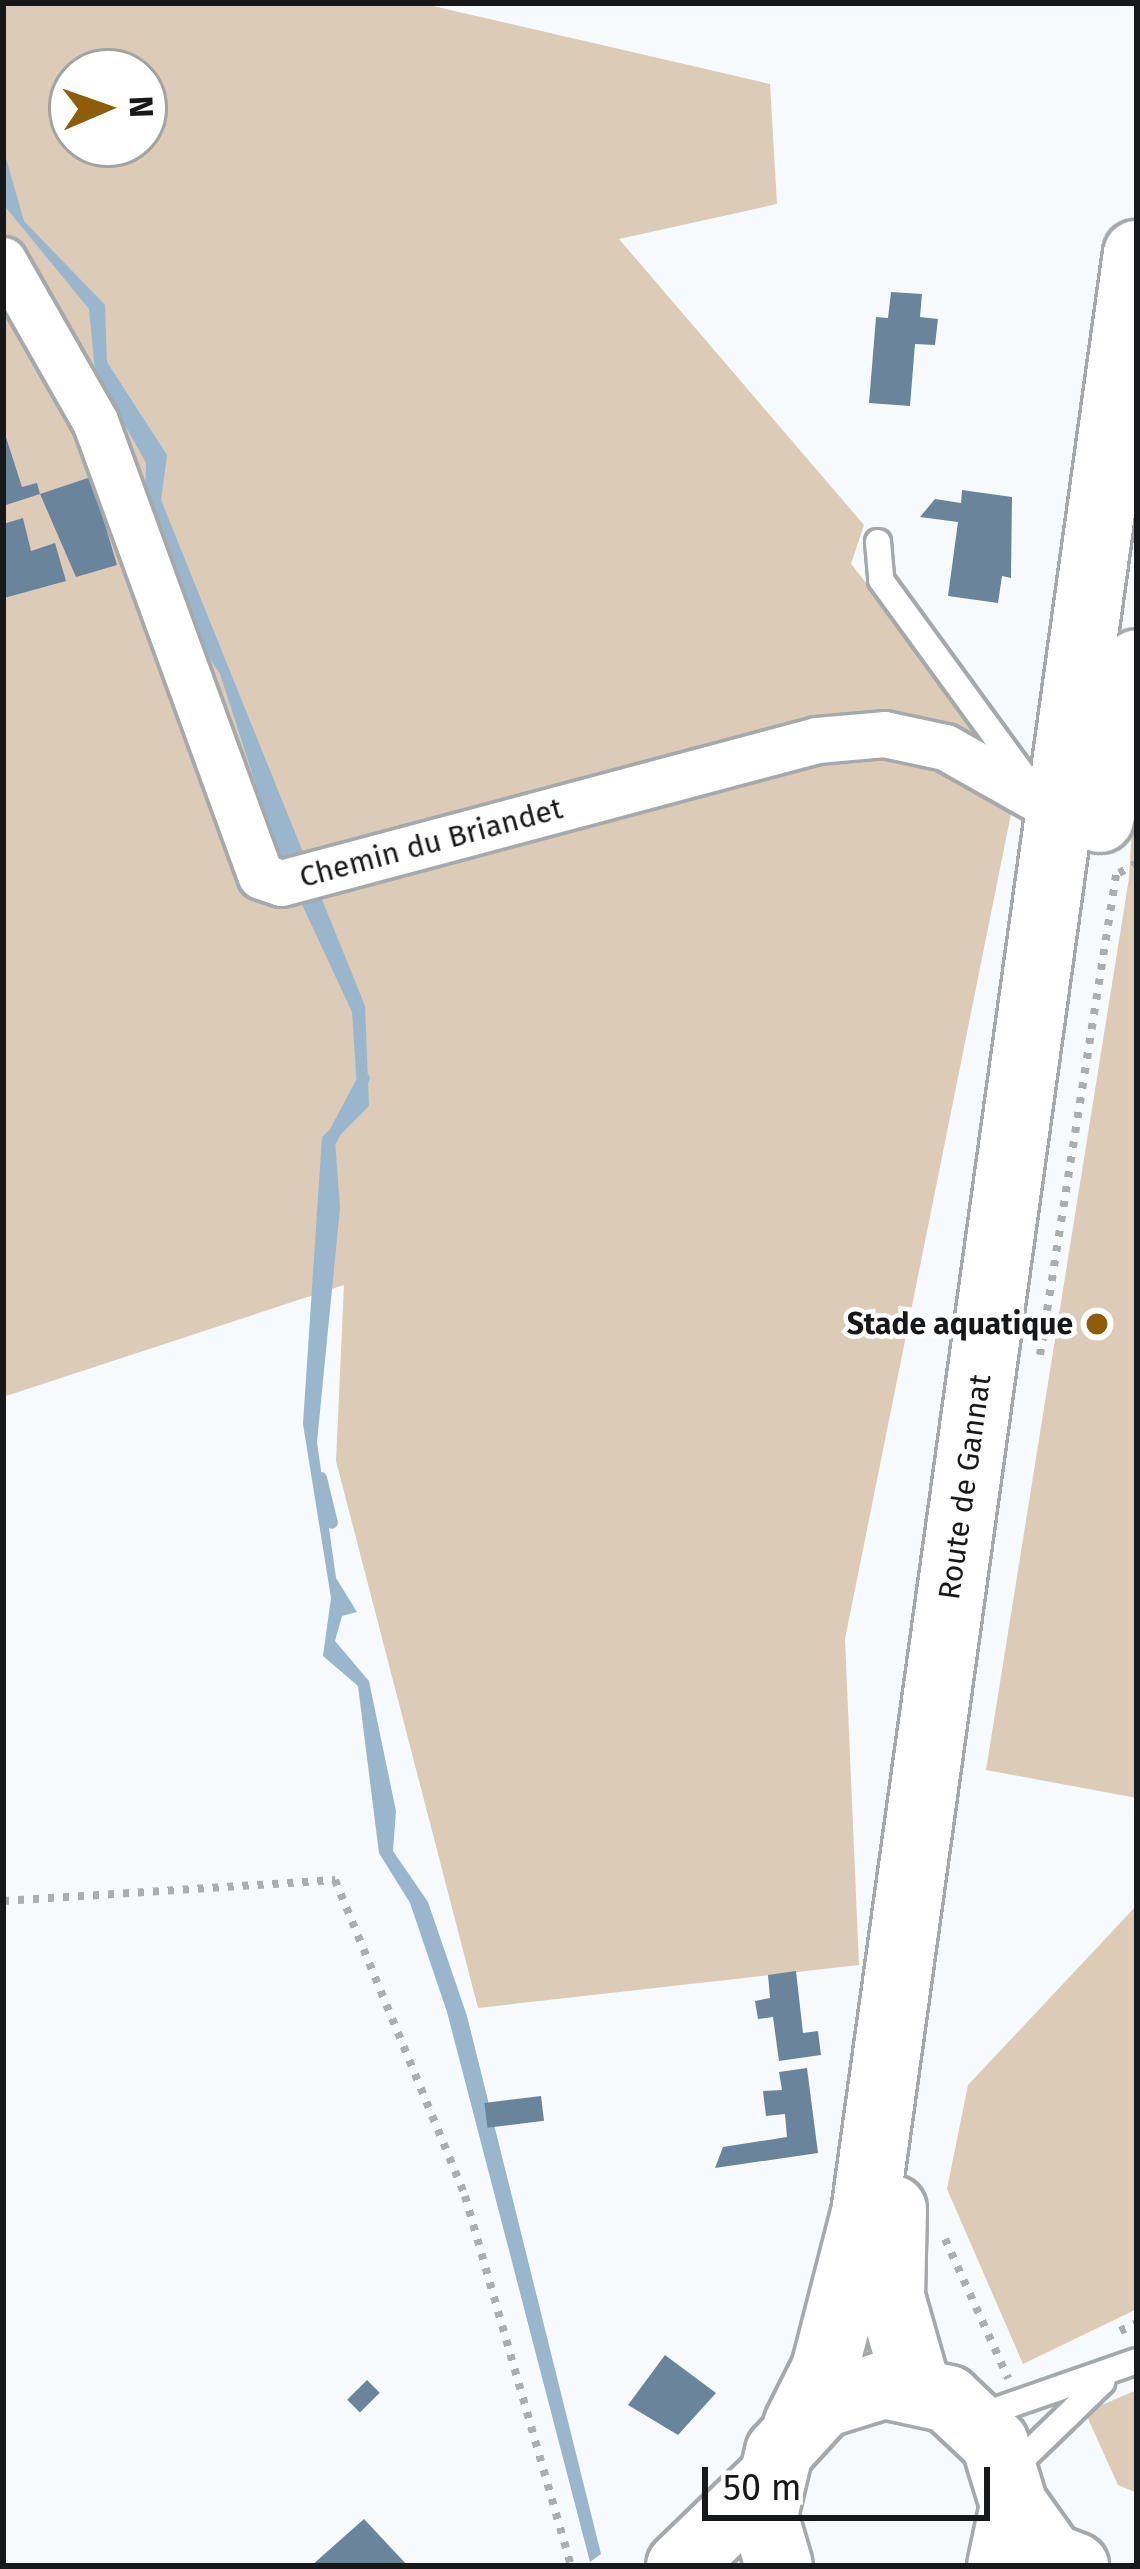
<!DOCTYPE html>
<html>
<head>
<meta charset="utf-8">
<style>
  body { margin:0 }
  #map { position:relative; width:1140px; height:2569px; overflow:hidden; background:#f6fafd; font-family:"Fira Sans",sans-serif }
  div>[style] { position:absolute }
  .green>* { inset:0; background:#dccbb6 }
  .water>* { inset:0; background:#99b6cd }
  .stream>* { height:12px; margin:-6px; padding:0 6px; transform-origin:6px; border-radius:6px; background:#99b6cd }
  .building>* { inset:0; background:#6a859b; transform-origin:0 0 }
  .path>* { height:8px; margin-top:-4px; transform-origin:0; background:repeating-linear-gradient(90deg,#abaeb0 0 6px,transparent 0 15px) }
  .roads { filter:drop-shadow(3px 0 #a5a9ac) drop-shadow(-3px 0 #a5a9ac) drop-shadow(0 3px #a5a9ac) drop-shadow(0 -3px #a5a9ac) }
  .lane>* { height:24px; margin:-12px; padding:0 12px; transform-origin:12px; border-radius:12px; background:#fff }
  .street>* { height:45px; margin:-22.5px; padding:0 22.5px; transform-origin:22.5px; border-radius:22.5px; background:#fff }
  .primary>* { height:66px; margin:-33px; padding:0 33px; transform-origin:33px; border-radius:33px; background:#fff }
  .dots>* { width:33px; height:33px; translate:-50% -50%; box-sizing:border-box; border:6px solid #fff; border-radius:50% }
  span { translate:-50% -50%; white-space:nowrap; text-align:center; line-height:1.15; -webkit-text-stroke:9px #fff; paint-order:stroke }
  .street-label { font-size:30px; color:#17181a }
  .poi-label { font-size:30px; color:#17181a; font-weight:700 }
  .right { translate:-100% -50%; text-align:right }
  .frame { position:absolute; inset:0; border:6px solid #17181a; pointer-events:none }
  .north { position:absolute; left:48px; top:48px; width:120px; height:120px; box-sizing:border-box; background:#fff; border:3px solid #a2a3a3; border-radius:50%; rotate:88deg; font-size:33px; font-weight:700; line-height:48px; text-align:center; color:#17181a }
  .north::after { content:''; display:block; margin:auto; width:42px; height:54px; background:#8d5d07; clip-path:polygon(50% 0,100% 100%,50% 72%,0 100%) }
  .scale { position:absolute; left:702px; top:2467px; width:288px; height:54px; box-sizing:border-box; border:6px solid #17181a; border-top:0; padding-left:15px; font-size:36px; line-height:42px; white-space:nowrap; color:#17181a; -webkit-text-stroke:9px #fff; paint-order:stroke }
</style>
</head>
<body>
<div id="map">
  <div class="green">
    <i style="clip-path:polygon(evenodd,3px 3px,420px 3px,770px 84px,777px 204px,619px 239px,864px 525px,851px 564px,980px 725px,1012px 809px,845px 1639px,859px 1965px,478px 2008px,336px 1461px,344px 1285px,3px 1397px,3px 3px,72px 72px,144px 72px,144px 144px,72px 144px,72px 72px)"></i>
    <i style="clip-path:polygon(1137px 747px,1137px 1798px,986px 1770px,1129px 878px)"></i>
    <i style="clip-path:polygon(1137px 1905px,1137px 2309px,1023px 2364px,947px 2189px,968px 2085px)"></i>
    <i style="clip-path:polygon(1137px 2390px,1137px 2493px,1118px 2485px,1085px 2412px)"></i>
  </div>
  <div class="water">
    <i style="clip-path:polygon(3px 148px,24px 221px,105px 305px,107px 362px,167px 455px,161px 500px,365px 1006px,369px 1106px,335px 1140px,340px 1208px,317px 1442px,336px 1578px,357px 1612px,342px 1616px,335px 1641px,369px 1681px,396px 1811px,393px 1851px,428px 1902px,467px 2016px,601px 2554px,590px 2562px,447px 2012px,410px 1903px,379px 1853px,358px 1686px,323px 1656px,331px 1598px,303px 1424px,322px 1137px,358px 1103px,352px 1012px,278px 853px,220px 674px,175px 606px,145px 501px,146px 463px,95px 371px,89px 309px,3px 204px)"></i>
  </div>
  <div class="stream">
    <i style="left:330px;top:1142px;width:72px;rotate:-62deg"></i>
    <i style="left:321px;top:1478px;width:46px;rotate:76.3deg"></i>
  </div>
  <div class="building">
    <i style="clip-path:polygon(891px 292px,922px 294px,920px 317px,938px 319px,935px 345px,915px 344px,910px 406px,869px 403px,876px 317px,888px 318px)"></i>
    <i style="clip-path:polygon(3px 428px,22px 487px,37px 483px,40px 494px,6px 505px)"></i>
    <i style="clip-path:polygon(91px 477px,117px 565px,76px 577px,40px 494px)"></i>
    <i style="clip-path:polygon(962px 490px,1012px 497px,1011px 578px,1002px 576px,998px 603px,948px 596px,958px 522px,920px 517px,935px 499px,961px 503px)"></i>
    <i style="clip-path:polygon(23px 518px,31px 551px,55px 543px,66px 581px,4px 598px,3px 524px)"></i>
    <i style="clip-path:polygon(796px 1971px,803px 2033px,818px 2031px,821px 2055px,779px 2061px,773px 2017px,758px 2019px,755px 2001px,770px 1998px,768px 1975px)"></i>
    <i style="clip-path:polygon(807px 2068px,818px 2153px,715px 2168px,723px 2147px,787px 2137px,785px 2114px,766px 2116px,763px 2091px,782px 2090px,779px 2072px)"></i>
    <i style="left:541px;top:2096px;width:25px;height:57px;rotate:83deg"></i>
    <i style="clip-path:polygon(665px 2355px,716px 2393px,678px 2435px,628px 2405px)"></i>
    <i style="left:367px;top:2380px;width:18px;height:28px;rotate:45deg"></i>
    <i style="clip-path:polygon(364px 2519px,408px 2566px,311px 2566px)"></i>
  </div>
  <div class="path">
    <i style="left:1119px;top:873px;width:21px;rotate:-29deg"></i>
    <i style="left:1040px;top:1355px;width:494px;rotate:-81deg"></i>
    <i style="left:3px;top:1901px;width:333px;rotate:-3.6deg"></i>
    <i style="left:335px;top:1880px;width:342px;rotate:67.6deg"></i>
    <i style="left:465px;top:2196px;width:385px;rotate:74deg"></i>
    <i style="left:945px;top:2239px;width:153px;rotate:65.6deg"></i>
    <i style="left:1120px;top:2331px;width:19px;rotate:-25deg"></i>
  </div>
  <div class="roads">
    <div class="lane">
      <i style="left:878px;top:542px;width:38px;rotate:85deg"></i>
      <i style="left:881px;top:580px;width:256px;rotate:53.9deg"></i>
      <i style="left:976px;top:2417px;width:170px;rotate:-19.2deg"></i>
      <i style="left:1011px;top:2470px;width:127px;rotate:-44deg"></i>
    </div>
    <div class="street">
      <i style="left:3px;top:260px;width:185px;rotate:60.3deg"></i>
      <i style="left:95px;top:421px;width:484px;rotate:70deg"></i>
      <i style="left:261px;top:876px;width:21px;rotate:19deg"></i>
      <i style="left:281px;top:883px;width:555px;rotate:-14.94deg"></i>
      <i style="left:817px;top:740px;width:67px;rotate:-5.1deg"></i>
      <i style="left:884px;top:734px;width:62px;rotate:12deg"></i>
      <i style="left:945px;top:747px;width:155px;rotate:29.4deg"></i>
    </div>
    <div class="primary">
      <i style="left:1100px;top:819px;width:160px;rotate:-76.7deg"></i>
      <i style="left:893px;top:2209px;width:88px;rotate:91.3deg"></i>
      <i style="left:891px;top:2297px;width:95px;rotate:74.1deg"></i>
      <i style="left:797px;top:2425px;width:63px;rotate:-63.4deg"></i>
      <i style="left:825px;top:2369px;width:161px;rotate:-75.6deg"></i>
      <i style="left:865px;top:2213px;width:1978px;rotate:-82.1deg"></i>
      <i style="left:1014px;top:2505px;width:64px;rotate:54.6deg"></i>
      <i style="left:1051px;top:2557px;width:26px;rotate:21deg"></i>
      <i style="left:680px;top:2566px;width:121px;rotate:-44deg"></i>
      <i style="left:779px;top:2566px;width:53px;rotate:-106.4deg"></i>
      <i style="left:764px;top:2515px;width:65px;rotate:-76.6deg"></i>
      <i style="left:779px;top:2452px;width:65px;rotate:-47.5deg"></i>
      <i style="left:823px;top:2404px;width:64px;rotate:-17.3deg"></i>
      <i style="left:884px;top:2385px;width:66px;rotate:12.3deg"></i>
      <i style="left:948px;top:2399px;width:64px;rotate:43.1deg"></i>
      <i style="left:995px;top:2443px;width:65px;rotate:73deg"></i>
      <i style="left:1014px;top:2505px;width:62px;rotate:102deg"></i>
    </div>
  </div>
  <div class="dots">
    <i style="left:1097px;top:1324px;background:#8d5d07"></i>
  </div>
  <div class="street-label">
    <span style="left:431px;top:843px;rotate:-15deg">Chemin du Briandet</span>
    <span style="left:965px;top:1487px;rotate:-82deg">Route de Gannat</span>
  </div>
  <div class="poi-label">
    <span class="right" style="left:1073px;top:1324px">Stade aquatique</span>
  </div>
  <div class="frame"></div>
  <div class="north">N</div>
  <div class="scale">50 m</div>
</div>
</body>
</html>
